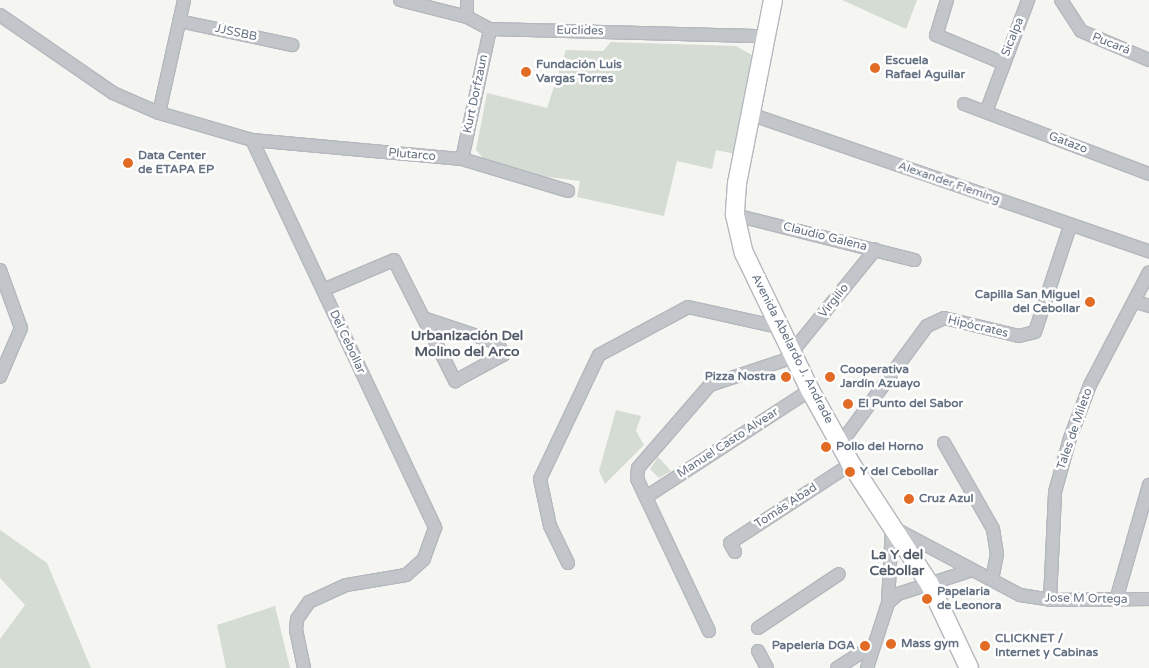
<!DOCTYPE html>
<html>
<head>
<meta charset="utf-8">
<style>
  body { margin:0 }
  #map { position:relative; width:1149px; height:668px; overflow:hidden; background:#f5f5f1; font-family:"Varela Round",sans-serif }
  div>[style] { position:absolute }
  .green>* { inset:0; background:#d5dcd3 }
  .roads { filter:drop-shadow(1px 0 #b4b8be) drop-shadow(-1px 0 #b4b8be) drop-shadow(0 1px #b4b8be) drop-shadow(0 -1px #b4b8be) }
  .street>* { height:12px; margin:-6px; padding:0 6px; transform-origin:6px; border-radius:6px; background:#c2c5c9 }
  .secondary>* { height:18px; margin:-9px; padding:0 9px; transform-origin:9px; border-radius:9px; background:#fff }
  .dots>* { width:14px; height:14px; translate:-50% -50%; box-sizing:border-box; border:2px solid #fff; border-radius:50% }
  span { translate:-50% -50%; white-space:nowrap; text-align:center; line-height:1.15; -webkit-text-stroke:5px #fff; paint-order:stroke }
  .street-label { font-size:12px; color:#647182 }
  .poi-label { font-size:12px; color:#647182; font-weight:700 }
  .left { translate:0 -50%; text-align:left }
  .right { translate:-100% -50%; text-align:right }
  .neighbourhood-label { font-size:14px; color:#525b68; font-weight:700 }
</style>
</head>
<body>
<div id="map">
  <div class="green">
    <i style="clip-path:polygon(842px 0,917px 0,906px 29px)"></i>
    <i style="clip-path:polygon(611px 42px,736px 46px,752px 55px,754px 63px,735px 154px,716px 150px,712px 169px,677px 161px,664px 216px,577px 197px,580px 181px,524px 174px,484px 159px,476px 150px,487px 93px,547px 108px,566px 50px,603px 51px)"></i>
    <i style="clip-path:polygon(616px 410px,641px 416px,636px 431px,644px 445px,605px 484px,599px 471px)"></i>
    <i style="clip-path:polygon(658px 457px,671px 471px,659px 478px,650px 469px)"></i>
    <i style="clip-path:polygon(0 530px,47px 563px,91px 668px,0 668px,0 639px,25px 605px,0 578px)"></i>
    <i style="clip-path:polygon(275px 606px,290px 668px,226px 668px,217px 625px)"></i>
  </div>
  <div class="roads">
    <div class="street">
      <i style="left:400px;top:0;width:69px;rotate:14.2deg"></i>
      <i style="left:467px;top:17px;width:26px;rotate:28deg"></i>
      <i style="left:490px;top:29px;width:274px;rotate:1.5deg"></i>
      <i style="left:947px;top:0;width:37px;rotate:107deg"></i>
      <i style="left:936px;top:35px;width:73px;rotate:22.7deg"></i>
      <i style="left:1061px;top:0;width:37px;rotate:57deg"></i>
      <i style="left:1081px;top:31px;width:74px;rotate:23.1deg"></i>
      <i style="left:0;top:15px;width:137px;rotate:34.6deg"></i>
      <i style="left:113px;top:93px;width:50px;rotate:23.5deg"></i>
      <i style="left:159px;top:113px;width:97px;rotate:16.2deg"></i>
      <i style="left:252px;top:140px;width:429px;rotate:64.7deg"></i>
      <i style="left:435px;top:528px;width:33px;rotate:110deg"></i>
      <i style="left:424px;top:559px;width:24px;rotate:138deg"></i>
      <i style="left:406px;top:575px;width:61px;rotate:170.5deg"></i>
      <i style="left:346px;top:585px;width:41px;rotate:155.3deg"></i>
      <i style="left:309px;top:602px;width:21px;rotate:125deg"></i>
      <i style="left:297px;top:619px;width:11px;rotate:95deg"></i>
      <i style="left:296px;top:630px;width:39px;rotate:78deg"></i>
      <i style="left:467px;top:17px;width:17px;rotate:-90deg"></i>
      <i style="left:179px;top:21px;width:116px;rotate:12deg"></i>
      <i style="left:964px;top:104px;width:198px;rotate:20.7deg"></i>
      <i style="left:986px;top:112px;width:120px;rotate:-69.4deg"></i>
      <i style="left:159px;top:113px;width:116px;rotate:-77.5deg"></i>
      <i style="left:750px;top:114px;width:422px;rotate:19deg"></i>
      <i style="left:252px;top:140px;width:211px;rotate:5.2deg"></i>
      <i style="left:462px;top:159px;width:111px;rotate:16.8deg"></i>
      <i style="left:462px;top:159px;width:133px;rotate:-77.8deg"></i>
      <i style="left:735px;top:215px;width:185px;rotate:14.1deg"></i>
      <i style="left:0;top:270px;width:62px;rotate:70.1deg"></i>
      <i style="left:21px;top:328px;width:53px;rotate:113.2deg"></i>
      <i style="left:323px;top:290px;width:77px;rotate:-22.9deg"></i>
      <i style="left:394px;top:260px;width:136px;rotate:63.2deg"></i>
      <i style="left:455px;top:381px;width:55px;rotate:-28.4deg"></i>
      <i style="left:503px;top:355px;width:13px;rotate:-113deg"></i>
      <i style="left:498px;top:343px;width:76px;rotate:-161.6deg"></i>
      <i style="left:1136px;top:302px;width:14px;rotate:17deg"></i>
      <i style="left:792px;top:352px;width:132px;rotate:-50.9deg"></i>
      <i style="left:841px;top:443px;width:145px;rotate:-53.7deg"></i>
      <i style="left:927px;top:326px;width:19px;rotate:-25deg"></i>
      <i style="left:944px;top:318px;width:77px;rotate:13.5deg"></i>
      <i style="left:1019px;top:336px;width:16px;rotate:-14deg"></i>
      <i style="left:1035px;top:332px;width:112px;rotate:-71.7deg"></i>
      <i style="left:944px;top:443px;width:99px;rotate:60.3deg"></i>
      <i style="left:993px;top:529px;width:25px;rotate:81deg"></i>
      <i style="left:997px;top:554px;width:25px;rotate:101deg"></i>
      <i style="left:646px;top:497px;width:196px;rotate:-33.1deg"></i>
      <i style="left:735px;top:552px;width:10px;rotate:-119deg"></i>
      <i style="left:730px;top:543px;width:145px;rotate:-33.1deg"></i>
      <i style="left:568px;top:563px;width:41px;rotate:-115.9deg"></i>
      <i style="left:550px;top:526px;width:48px;rotate:-102deg"></i>
      <i style="left:540px;top:479px;width:137px;rotate:-64.6deg"></i>
      <i style="left:599px;top:355px;width:101px;rotate:-28.3deg"></i>
      <i style="left:688px;top:307px;width:92px;rotate:12.5deg"></i>
      <i style="left:1050px;top:600px;width:108px;rotate:-87.3deg"></i>
      <i style="left:1055px;top:492px;width:56px;rotate:-74.5deg"></i>
      <i style="left:1070px;top:438px;width:57px;rotate:-69.3deg"></i>
      <i style="left:1090px;top:385px;width:127px;rotate:-62.4deg"></i>
      <i style="left:1116px;top:600px;width:120px;rotate:-74deg"></i>
      <i style="left:888px;top:603px;width:13px;rotate:-42deg"></i>
      <i style="left:898px;top:594px;width:75px;rotate:-17.9deg"></i>
      <i style="left:758px;top:628px;width:97px;rotate:-33.7deg"></i>
      <i style="left:709px;top:631px;width:168px;rotate:-115.3deg"></i>
      <i style="left:637px;top:479px;width:11px;rotate:-85deg"></i>
      <i style="left:638px;top:468px;width:110px;rotate:-49.1deg"></i>
      <i style="left:710px;top:385px;width:89px;rotate:-18.4deg"></i>
      <i style="left:758px;top:651px;width:19px;rotate:62deg"></i>
      <i style="left:837px;top:668px;width:41px;rotate:-32.2deg"></i>
      <i style="left:867px;top:668px;width:68px;rotate:-72.1deg"></i>
      <i style="left:888px;top:603px;width:76px;rotate:-87deg"></i>
      <i style="left:892px;top:527px;width:145px;rotate:28deg"></i>
      <i style="left:1020px;top:595px;width:30px;rotate:9deg"></i>
      <i style="left:1050px;top:600px;width:99px;rotate:-0.6deg"></i>
    </div>
    <div class="secondary">
      <i style="left:773px;top:0;width:187px;rotate:101.1deg"></i>
      <i style="left:737px;top:183px;width:32px;rotate:94deg"></i>
      <i style="left:735px;top:215px;width:39px;rotate:77deg"></i>
      <i style="left:744px;top:253px;width:152px;rotate:64.3deg"></i>
      <i style="left:810px;top:390px;width:85px;rotate:61deg"></i>
      <i style="left:851px;top:464px;width:142px;rotate:56.8deg"></i>
      <i style="left:929px;top:583px;width:94px;rotate:64.8deg"></i>
    </div>
  </div>
  <div class="dots">
    <i style="left:875px;top:68px;background:#e26c25"></i>
    <i style="left:526px;top:72px;background:#e26c25"></i>
    <i style="left:128px;top:163px;background:#e26c25"></i>
    <i style="left:1090px;top:302px;background:#e26c25"></i>
    <i style="left:786px;top:377px;background:#e26c25"></i>
    <i style="left:830px;top:377px;background:#e26c25"></i>
    <i style="left:848px;top:404px;background:#e26c25"></i>
    <i style="left:826px;top:447px;background:#e26c25"></i>
    <i style="left:850px;top:472px;background:#e26c25"></i>
    <i style="left:909px;top:499px;background:#e26c25"></i>
    <i style="left:927px;top:599px;background:#e26c25"></i>
    <i style="left:891px;top:644px;background:#e26c25"></i>
    <i style="left:865px;top:646px;background:#e26c25"></i>
    <i style="left:985px;top:646px;background:#e26c25"></i>
  </div>
  <div class="street-label">
    <span style="left:580px;top:31px;rotate:1deg">Euclides</span>
    <span style="left:236px;top:33px;rotate:12deg">JJSSBB</span>
    <span style="left:1013px;top:37px;rotate:-68deg">Sicalpa</span>
    <span style="left:1111px;top:44px;rotate:22deg">Pucará</span>
    <span style="left:476px;top:94px;rotate:-78deg">Kurt Dorfzaun</span>
    <span style="left:1068px;top:143px;rotate:21deg">Gatazo</span>
    <span style="left:412px;top:155px;rotate:5deg">Plutarco</span>
    <span style="left:949px;top:183px;rotate:19deg">Alexander Fleming</span>
    <span style="left:825px;top:237px;rotate:14deg">Claudio Galena</span>
    <span style="left:834px;top:301px;rotate:-51deg">Virgilio</span>
    <span style="left:978px;top:327px;rotate:13deg">Hipócrates</span>
    <span style="left:347px;top:342px;rotate:65deg">Del Cebollar</span>
    <span style="left:792px;top:349px;rotate:63deg">Avenida Abelardo J. Andrade</span>
    <span style="left:1075px;top:429px;rotate:-71deg">Tales de Mileto</span>
    <span style="left:728px;top:443px;rotate:-33deg">Manuel Casto Alvear</span>
    <span style="left:786px;top:506px;rotate:-33deg">Tomás Abad</span>
    <span style="left:1086px;top:599px;rotate:1deg">Jose M Ortega</span>
  </div>
  <div class="poi-label">
    <span class="left" style="left:885px;top:68px">Escuela<br>Rafael Aguilar</span>
    <span class="left" style="left:536px;top:72px">Fundación Luis<br>Vargas Torres</span>
    <span class="left" style="left:138px;top:163px">Data Center<br>de ETAPA EP</span>
    <span class="right" style="left:1080px;top:302px">Capilla San Miguel<br>del Cebollar</span>
    <span class="left" style="left:840px;top:377px">Cooperativa<br>Jardín Azuayo</span>
    <span class="right" style="left:776px;top:377px">Pizza Nostra</span>
    <span class="left" style="left:858px;top:404px">El Punto del Sabor</span>
    <span class="left" style="left:836px;top:447px">Pollo del Horno</span>
    <span class="left" style="left:860px;top:472px">Y del Cebollar</span>
    <span class="left" style="left:919px;top:499px">Cruz Azul</span>
    <span class="left" style="left:937px;top:599px">Papelaria<br>de Leonora</span>
    <span class="left" style="left:995px;top:646px">CLICKNET /<br>Internet y Cabinas</span>
    <span class="left" style="left:901px;top:644px">Mass gym</span>
    <span class="right" style="left:855px;top:646px">Papelería DGA</span>
  </div>
  <div class="neighbourhood-label">
    <span style="left:467px;top:344px">Urbanización Del<br>Molino del Arco</span>
    <span style="left:897px;top:563px">La Y del<br>Cebollar</span>
  </div>
</div>
</body>
</html>
